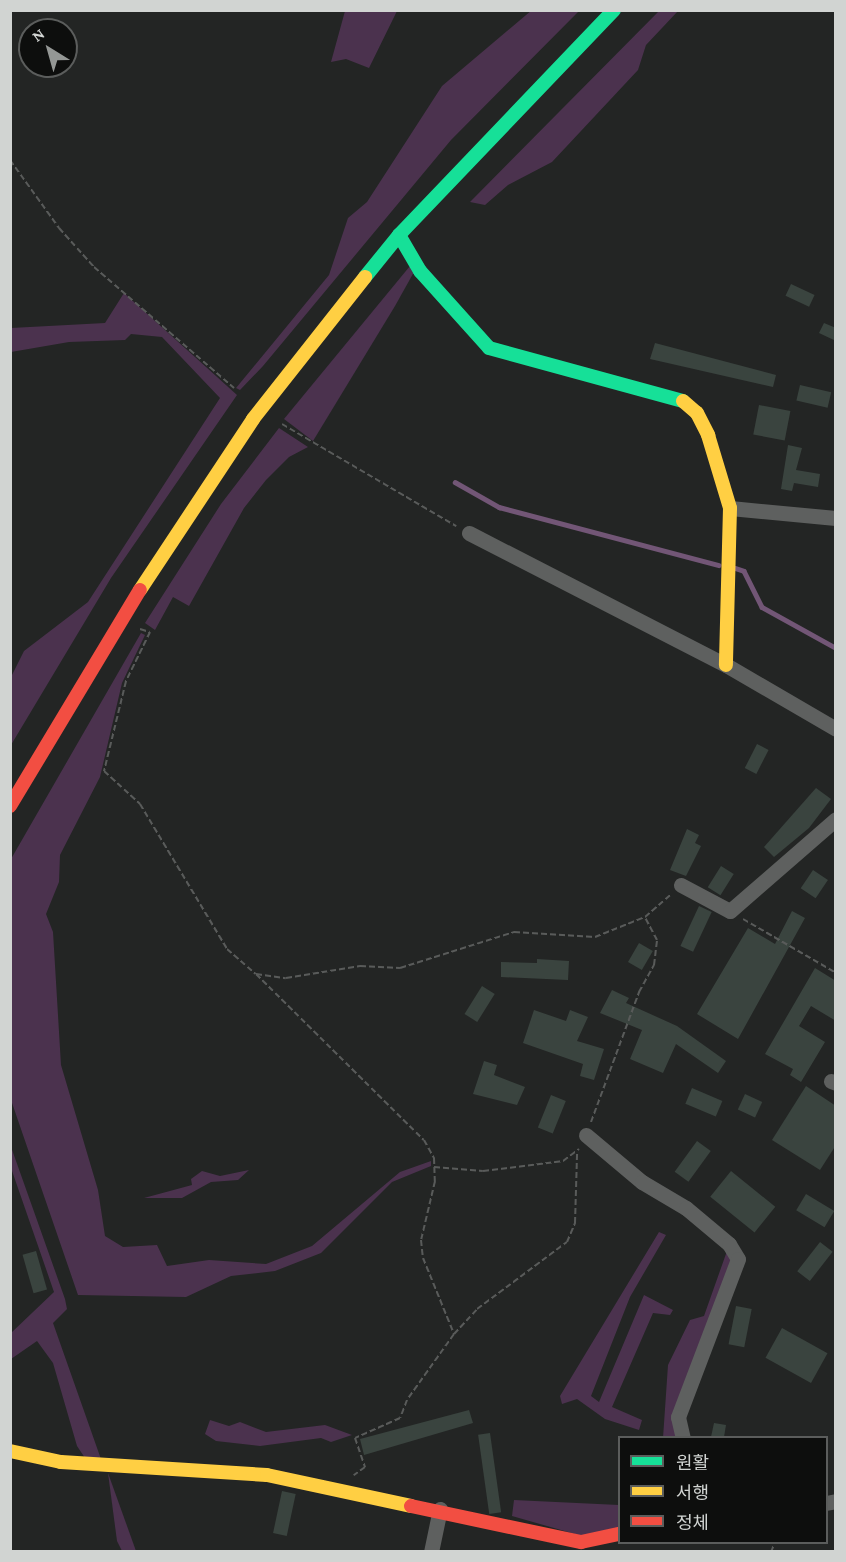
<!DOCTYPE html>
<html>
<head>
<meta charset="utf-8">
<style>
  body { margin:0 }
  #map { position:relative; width:846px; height:1562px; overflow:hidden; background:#232524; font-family:"Crimson Pro","Noto Sans KR",serif }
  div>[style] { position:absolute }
  .green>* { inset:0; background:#4b324e }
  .stream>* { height:4.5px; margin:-2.25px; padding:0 2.25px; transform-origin:2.25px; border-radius:2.25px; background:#725676 }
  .building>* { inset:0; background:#3a443f; transform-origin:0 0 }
  .path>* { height:2px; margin-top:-1px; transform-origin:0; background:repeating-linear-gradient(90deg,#595b5a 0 6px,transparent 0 9px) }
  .street>* { height:15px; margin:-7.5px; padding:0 7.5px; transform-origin:7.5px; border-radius:7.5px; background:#5e605f }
  .fast>* { height:14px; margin:-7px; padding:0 7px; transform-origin:7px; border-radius:7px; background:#16e098 }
  .slow>* { height:14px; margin:-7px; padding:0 7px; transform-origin:7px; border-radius:7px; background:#ffcf43 }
  .jam>* { height:14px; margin:-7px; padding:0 7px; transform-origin:7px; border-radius:7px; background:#f24e42 }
  span { translate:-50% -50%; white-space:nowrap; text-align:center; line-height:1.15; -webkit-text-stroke:4.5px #0d0e0d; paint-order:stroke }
  .frame { position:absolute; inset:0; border:12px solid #d1d4d2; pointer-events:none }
  .legend { position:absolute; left:618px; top:1436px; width:210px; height:108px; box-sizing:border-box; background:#0d0e0d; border:2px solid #5b5d5c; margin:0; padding:8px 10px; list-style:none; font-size:18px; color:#d1d4d2 }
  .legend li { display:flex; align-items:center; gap:12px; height:30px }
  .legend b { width:30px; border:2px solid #5b5d5c }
  .north { position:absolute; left:18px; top:18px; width:60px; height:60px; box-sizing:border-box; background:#0d0e0d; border:2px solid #5b5d5c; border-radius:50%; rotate:323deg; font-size:16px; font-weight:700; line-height:24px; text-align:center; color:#d1d4d2 }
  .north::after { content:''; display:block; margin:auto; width:21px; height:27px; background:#949795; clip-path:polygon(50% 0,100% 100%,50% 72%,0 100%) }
</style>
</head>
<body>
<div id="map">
  <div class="green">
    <i style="clip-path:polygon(532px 10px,579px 11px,451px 140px,263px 366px,240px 390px,236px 388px,329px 275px,348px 218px,367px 202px,442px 86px)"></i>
    <i style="clip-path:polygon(660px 10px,678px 11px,646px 45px,638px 70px,552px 162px,508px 185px,485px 205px,470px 202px)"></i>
    <i style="clip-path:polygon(345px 11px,397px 11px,369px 68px,346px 59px,331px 62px)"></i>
    <i style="clip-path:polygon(410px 266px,414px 272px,395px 306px,313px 441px,284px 419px)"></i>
    <i style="clip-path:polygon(124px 293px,237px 395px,111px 578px,11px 745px,11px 677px,24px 651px,88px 602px,220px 398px,162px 337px,131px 334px,125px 340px,69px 342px,11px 352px,11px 328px,105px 323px)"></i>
    <i style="clip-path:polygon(279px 428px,308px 447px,289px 457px,266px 480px,244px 508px,189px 606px,173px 597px,155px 630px,145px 623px,221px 504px)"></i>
    <i style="clip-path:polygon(141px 633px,145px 635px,122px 683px,100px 777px,60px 855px,59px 882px,46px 914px,53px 932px,61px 1065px,98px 1190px,105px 1236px,123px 1247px,157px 1245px,167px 1266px,209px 1260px,266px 1264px,312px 1246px,400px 1172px,431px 1161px,431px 1166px,392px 1182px,321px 1253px,275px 1271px,231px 1276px,186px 1297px,78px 1295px,11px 1100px,11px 859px)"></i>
    <i style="clip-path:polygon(10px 1144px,65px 1299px,67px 1309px,53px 1323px,102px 1462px,87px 1461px,77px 1446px,53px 1363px,37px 1341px,11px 1359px,11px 1333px,54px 1292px,11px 1168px)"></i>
    <i style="clip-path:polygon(249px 1170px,238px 1180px,211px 1182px,182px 1198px,144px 1198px,192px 1185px,191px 1179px,202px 1171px,220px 1176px)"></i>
    <i style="clip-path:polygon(659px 1232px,666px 1235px,630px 1297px,591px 1396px,599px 1402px,644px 1295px,673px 1310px,670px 1315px,653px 1313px,612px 1407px,642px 1420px,639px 1430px,605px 1419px,577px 1399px,562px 1404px,560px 1396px)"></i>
    <i style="clip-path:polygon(727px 1251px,732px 1263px,680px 1437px,663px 1438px,668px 1365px,690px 1320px,704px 1316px)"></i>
    <i style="clip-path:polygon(210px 1420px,229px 1426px,240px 1422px,266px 1432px,325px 1425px,352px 1435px,331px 1442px,321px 1438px,260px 1446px,216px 1441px,205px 1434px)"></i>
    <i style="clip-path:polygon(108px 1473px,136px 1551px,122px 1551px,117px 1541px)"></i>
    <i style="clip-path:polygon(514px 1500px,619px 1505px,619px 1529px,582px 1536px,512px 1516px)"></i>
  </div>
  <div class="stream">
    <i style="left:455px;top:482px;width:51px;rotate:29.6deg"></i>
    <i style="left:499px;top:507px;width:227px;rotate:14.8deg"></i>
    <i style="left:735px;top:568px;width:9px;rotate:18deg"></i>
    <i style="left:744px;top:571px;width:40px;rotate:63.4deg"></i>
    <i style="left:762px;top:607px;width:85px;rotate:29deg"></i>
  </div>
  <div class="building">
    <i style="left:791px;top:284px;width:26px;height:13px;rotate:25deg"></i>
    <i style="clip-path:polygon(824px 323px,836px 328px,836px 341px,819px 333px)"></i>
    <i style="clip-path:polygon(655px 343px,776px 375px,773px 387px,650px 359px)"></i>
    <i style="left:800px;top:385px;width:32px;height:16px;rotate:13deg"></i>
    <i style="left:759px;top:405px;width:32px;height:30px;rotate:11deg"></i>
    <i style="clip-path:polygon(788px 445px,802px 448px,796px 470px,820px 474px,818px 487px,794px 483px,792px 491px,781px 489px)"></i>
    <i style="left:757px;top:744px;width:13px;height:27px;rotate:27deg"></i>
    <i style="clip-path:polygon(816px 788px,831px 799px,809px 828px,774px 857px,764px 847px)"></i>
    <i style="clip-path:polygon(687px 829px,699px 835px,695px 843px,701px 846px,686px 876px,670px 870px)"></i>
    <i style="left:721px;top:866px;width:15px;height:25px;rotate:32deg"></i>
    <i style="left:813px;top:870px;width:18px;height:22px;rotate:34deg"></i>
    <i style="left:699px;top:906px;width:14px;height:44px;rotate:25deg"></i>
    <i style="clip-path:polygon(792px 911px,805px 918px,738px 1039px,697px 1014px,748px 928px,775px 944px)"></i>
    <i style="left:639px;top:943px;width:16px;height:22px;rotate:30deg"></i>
    <i style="clip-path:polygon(537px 959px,569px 961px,568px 980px,501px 977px,501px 962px,537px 963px)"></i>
    <i style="clip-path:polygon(815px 968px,836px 981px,836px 1021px,811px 1006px,799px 1026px,825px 1042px,801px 1082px,790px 1075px,793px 1069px,765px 1054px)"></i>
    <i style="left:482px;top:986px;width:15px;height:33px;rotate:32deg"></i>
    <i style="clip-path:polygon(612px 990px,629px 998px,626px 1003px,677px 1026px,726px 1061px,718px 1073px,676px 1044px,663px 1073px,630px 1059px,642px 1030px,600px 1013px)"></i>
    <i style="clip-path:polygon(534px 1010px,566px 1021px,570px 1010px,588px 1017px,577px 1041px,604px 1049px,594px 1080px,580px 1076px,583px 1064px,523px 1043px)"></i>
    <i style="clip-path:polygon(484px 1061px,497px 1065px,494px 1075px,525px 1087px,517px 1105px,473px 1094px)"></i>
    <i style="clip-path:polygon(806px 1086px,836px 1106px,836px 1145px,820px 1170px,772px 1140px)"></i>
    <i style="left:692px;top:1088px;width:33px;height:17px;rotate:23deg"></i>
    <i style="left:745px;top:1094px;width:19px;height:17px;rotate:25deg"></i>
    <i style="left:551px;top:1095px;width:16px;height:35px;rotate:22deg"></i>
    <i style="left:697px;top:1141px;width:17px;height:38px;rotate:36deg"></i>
    <i style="left:731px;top:1171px;width:57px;height:33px;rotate:39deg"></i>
    <i style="left:806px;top:1194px;width:33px;height:19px;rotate:31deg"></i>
    <i style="left:820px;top:1242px;width:16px;height:37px;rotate:38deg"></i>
    <i style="left:36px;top:1251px;width:40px;height:14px;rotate:74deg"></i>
    <i style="left:736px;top:1306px;width:16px;height:39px;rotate:11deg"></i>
    <i style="left:782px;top:1328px;width:52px;height:34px;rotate:29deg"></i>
    <i style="clip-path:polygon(469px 1410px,473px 1423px,364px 1455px,360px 1439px)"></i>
    <i style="clip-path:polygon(714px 1423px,726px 1425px,724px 1437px,711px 1437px)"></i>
    <i style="left:490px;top:1433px;width:80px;height:12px;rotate:82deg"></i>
    <i style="left:282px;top:1491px;width:14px;height:43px;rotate:12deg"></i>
  </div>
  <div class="path">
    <i style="left:10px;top:160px;width:84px;rotate:54.2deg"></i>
    <i style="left:59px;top:228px;width:52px;rotate:48.1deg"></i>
    <i style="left:94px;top:267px;width:185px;rotate:40.8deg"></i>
    <i style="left:282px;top:424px;width:202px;rotate:30.4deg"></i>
    <i style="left:140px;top:629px;width:10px;rotate:17deg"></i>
    <i style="left:150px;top:632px;width:55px;rotate:116.1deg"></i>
    <i style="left:126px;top:681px;width:93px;rotate:103.7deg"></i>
    <i style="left:104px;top:771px;width:49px;rotate:42.5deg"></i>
    <i style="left:140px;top:804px;width:169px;rotate:59deg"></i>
    <i style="left:227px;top:949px;width:38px;rotate:41deg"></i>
    <i style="left:256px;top:974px;width:30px;rotate:8deg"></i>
    <i style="left:286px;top:978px;width:75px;rotate:-9.2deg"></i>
    <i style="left:360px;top:966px;width:40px;rotate:2.9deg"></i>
    <i style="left:400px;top:968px;width:120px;rotate:-17.5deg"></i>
    <i style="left:514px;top:932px;width:81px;rotate:3.5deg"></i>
    <i style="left:595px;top:937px;width:54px;rotate:-21.8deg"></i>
    <i style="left:645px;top:917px;width:35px;rotate:-41deg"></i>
    <i style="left:743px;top:919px;width:108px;rotate:30.1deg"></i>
    <i style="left:256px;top:974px;width:236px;rotate:44.7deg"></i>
    <i style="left:424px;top:1140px;width:21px;rotate:61deg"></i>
    <i style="left:434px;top:1158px;width:23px;rotate:88deg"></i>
    <i style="left:435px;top:1181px;width:61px;rotate:103.3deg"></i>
    <i style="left:421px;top:1240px;width:18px;rotate:84deg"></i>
    <i style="left:423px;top:1258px;width:82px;rotate:67.8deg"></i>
    <i style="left:454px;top:1334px;width:81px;rotate:125.5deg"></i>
    <i style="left:407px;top:1400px;width:19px;rotate:111deg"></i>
    <i style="left:400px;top:1418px;width:49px;rotate:156deg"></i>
    <i style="left:355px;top:1438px;width:31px;rotate:71deg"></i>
    <i style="left:365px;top:1467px;width:14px;rotate:144deg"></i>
    <i style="left:591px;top:1122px;width:139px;rotate:-69.7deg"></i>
    <i style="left:639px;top:992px;width:31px;rotate:-61deg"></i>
    <i style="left:654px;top:965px;width:25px;rotate:-83deg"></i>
    <i style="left:657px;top:940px;width:26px;rotate:-118deg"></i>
    <i style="left:434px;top:1167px;width:49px;rotate:4.7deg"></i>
    <i style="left:483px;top:1171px;width:81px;rotate:-7.1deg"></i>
    <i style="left:563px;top:1161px;width:20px;rotate:-37deg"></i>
    <i style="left:454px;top:1334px;width:34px;rotate:-47deg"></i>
    <i style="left:477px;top:1309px;width:112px;rotate:-36.7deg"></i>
    <i style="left:567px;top:1242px;width:21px;rotate:-67deg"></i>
    <i style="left:575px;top:1223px;width:69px;rotate:-88.3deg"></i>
    <i style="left:771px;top:1552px;width:11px;rotate:-68deg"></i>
  </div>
  <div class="street">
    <i style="left:730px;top:508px;width:106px;rotate:5.4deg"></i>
    <i style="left:469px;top:533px;width:289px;rotate:27.2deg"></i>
    <i style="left:726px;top:665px;width:127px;rotate:30.2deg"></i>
    <i style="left:681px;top:885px;width:55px;rotate:28deg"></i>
    <i style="left:730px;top:911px;width:140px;rotate:-41deg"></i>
    <i style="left:831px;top:1081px;width:5px;rotate:22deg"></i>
    <i style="left:586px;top:1135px;width:73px;rotate:40deg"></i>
    <i style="left:642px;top:1182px;width:51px;rotate:30.6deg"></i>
    <i style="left:686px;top:1208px;width:56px;rotate:39.9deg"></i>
    <i style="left:729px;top:1244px;width:17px;rotate:59deg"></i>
    <i style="left:738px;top:1259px;width:169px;rotate:110.8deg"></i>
    <i style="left:678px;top:1417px;width:22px;rotate:77deg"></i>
    <i style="left:826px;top:1503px;width:10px;rotate:-11deg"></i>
    <i style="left:431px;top:1552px;width:44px;rotate:-78.2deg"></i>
  </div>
  <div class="fast">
    <i style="left:399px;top:235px;width:42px;rotate:59.7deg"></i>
    <i style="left:420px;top:271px;width:103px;rotate:48.1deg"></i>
    <i style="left:489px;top:348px;width:201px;rotate:15.3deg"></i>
    <i style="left:365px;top:277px;width:54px;rotate:-51deg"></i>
    <i style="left:399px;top:235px;width:311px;rotate:-46.3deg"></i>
  </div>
  <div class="slow">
    <i style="left:683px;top:401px;width:18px;rotate:41deg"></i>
    <i style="left:697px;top:413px;width:25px;rotate:63deg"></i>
    <i style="left:708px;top:435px;width:76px;rotate:73.2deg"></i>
    <i style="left:730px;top:508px;width:157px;rotate:91.5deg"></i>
    <i style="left:140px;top:590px;width:205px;rotate:-56.5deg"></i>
    <i style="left:253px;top:419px;width:181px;rotate:-51.7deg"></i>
    <i style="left:10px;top:1451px;width:52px;rotate:12.2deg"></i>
    <i style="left:61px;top:1462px;width:206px;rotate:3.6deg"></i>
    <i style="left:267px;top:1475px;width:147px;rotate:12.1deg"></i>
  </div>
  <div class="jam">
    <i style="left:10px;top:806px;width:252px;rotate:-59deg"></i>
    <i style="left:411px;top:1506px;width:174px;rotate:12deg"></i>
    <i style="left:581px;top:1542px;width:40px;rotate:-12deg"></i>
  </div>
  <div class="frame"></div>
  <ul class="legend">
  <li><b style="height:8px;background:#16e098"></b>원활</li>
  <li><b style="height:8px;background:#ffcf43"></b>서행</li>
  <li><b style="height:8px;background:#f24e42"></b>정체</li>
  </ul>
  <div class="north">N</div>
</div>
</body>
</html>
